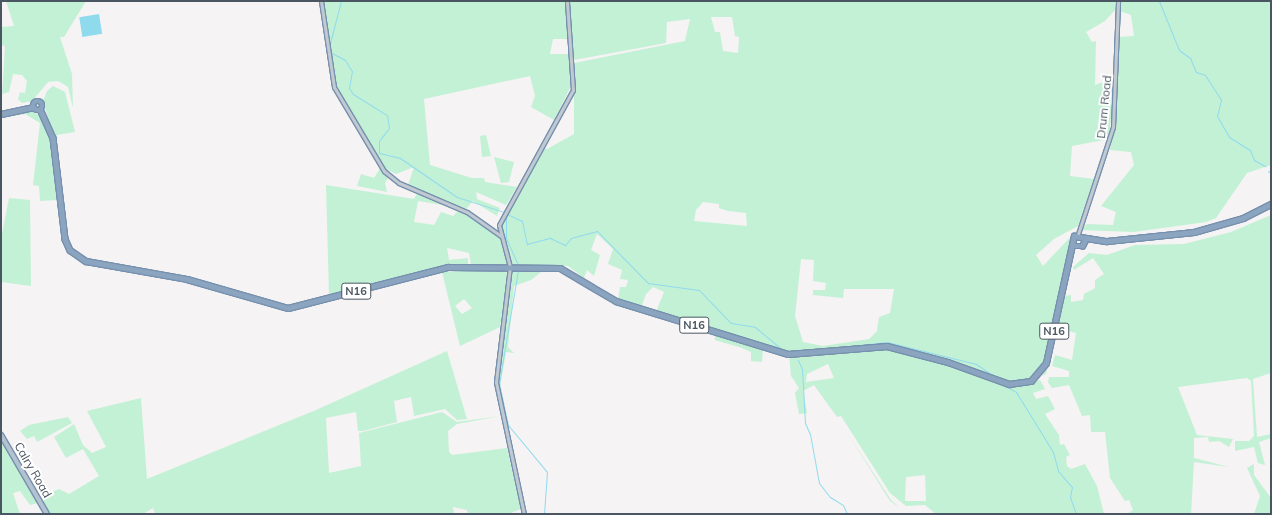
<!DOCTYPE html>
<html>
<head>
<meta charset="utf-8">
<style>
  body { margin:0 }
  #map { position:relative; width:1272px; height:515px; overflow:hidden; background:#f5f3f3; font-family:Mulish,sans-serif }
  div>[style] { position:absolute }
  .green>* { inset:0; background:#c3f1d5 }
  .water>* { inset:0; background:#90daee; transform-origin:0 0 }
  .stream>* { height:1px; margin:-0.5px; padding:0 0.5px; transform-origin:0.5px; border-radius:0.5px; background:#90daee }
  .roads { filter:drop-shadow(1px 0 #7690ad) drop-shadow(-1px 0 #7690ad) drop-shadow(0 1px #7690ad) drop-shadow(0 -1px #7690ad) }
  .minor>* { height:3px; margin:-1.5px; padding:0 1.5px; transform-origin:1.5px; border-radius:1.5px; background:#c1cad2 }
  .major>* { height:4px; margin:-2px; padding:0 2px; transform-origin:2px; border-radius:2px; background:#b3c2d1 }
  .highway>* { height:4.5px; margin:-2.25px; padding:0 2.25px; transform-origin:2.25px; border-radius:2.25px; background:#8ba5c1 }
  .highway>.ring { margin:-2.25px; padding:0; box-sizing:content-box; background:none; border:4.5px solid #8ba5c1; border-radius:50% }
  span { translate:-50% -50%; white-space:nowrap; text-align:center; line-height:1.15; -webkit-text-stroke:4px #fff; paint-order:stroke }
  .shield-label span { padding:1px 3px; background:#fff; border:1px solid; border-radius:3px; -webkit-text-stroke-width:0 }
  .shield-label { font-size:11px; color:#4a5661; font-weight:700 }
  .street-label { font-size:12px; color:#4a5661 }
  .frame { position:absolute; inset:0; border:2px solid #4a5661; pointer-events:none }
</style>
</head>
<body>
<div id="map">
  <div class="green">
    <i style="clip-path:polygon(6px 1px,86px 1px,64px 37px,60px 37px,72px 74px,73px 108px,68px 87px,58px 81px,48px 82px,32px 101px,22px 103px,18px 99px,20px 92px,25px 93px,27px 81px,22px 75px,13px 74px,9px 92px,2px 94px,1px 112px,5px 46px,1px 45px,1px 27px,14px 26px)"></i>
    <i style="clip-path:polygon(323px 1px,565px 1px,568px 39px,553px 39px,550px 54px,569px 54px,571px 86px,554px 120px,531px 107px,535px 96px,530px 76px,424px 99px,430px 165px,472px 178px,484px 178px,485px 182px,517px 187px,506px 205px,476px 192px,477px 199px,500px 208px,497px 216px,473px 201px,466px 209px,408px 185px,414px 167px,396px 174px,384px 168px,336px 90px)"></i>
    <i style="clip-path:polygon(evenodd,569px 1px,1116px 1px,1116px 9px,1105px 21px,1086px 32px,1092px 42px,1096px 41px,1095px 85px,1115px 78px,1109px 139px,1072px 146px,1070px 176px,1094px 179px,1078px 226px,1054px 239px,1036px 255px,1043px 266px,1076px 231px,1044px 361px,1034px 376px,1027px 380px,1000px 380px,1003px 385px,1015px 387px,1040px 380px,1045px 389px,1033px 393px,1036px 399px,1048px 396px,1055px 409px,1045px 414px,1059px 435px,1060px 445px,1064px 444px,1070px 455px,1066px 457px,1067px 466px,1071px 469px,1085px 464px,1097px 486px,1104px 514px,936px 514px,925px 505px,906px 506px,890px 493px,841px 416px,837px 417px,814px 385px,803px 391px,807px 413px,799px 414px,795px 393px,799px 388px,791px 376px,789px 354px,656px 312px,664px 292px,653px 287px,646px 294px,641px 308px,618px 300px,620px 287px,626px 287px,628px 280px,620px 279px,622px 270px,608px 264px,613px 249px,597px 234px,591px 250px,600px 255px,594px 276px,587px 270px,584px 278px,568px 266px,557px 265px,511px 265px,501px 224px,542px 148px,547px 149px,574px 134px,574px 63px,685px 41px,690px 19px,667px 22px,666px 43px,574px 60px,569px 1px,711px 17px,732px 17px,735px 36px,739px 37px,738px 53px,723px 51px,720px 32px,715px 32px,711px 17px,569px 1px,703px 202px,719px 204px,719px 208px,728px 211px,746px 213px,747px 226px,694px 221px,696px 210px,703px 202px,569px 1px,801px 259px,814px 260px,813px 281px,826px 283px,825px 290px,813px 290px,813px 295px,843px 298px,844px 289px,894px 289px,890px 313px,879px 317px,877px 331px,869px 339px,823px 346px,803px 342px,795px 316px,801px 259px,569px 1px,828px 364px,834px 378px,806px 382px,807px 374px,828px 364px,569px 1px,925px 475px,926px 501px,905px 501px,906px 477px,925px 475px)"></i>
    <i style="clip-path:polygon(1119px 1px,1271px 1px,1271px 165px,1247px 173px,1216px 218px,1206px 222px,1134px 232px,1080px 230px,1087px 224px,1113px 225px,1116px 212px,1101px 206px,1134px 165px,1131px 152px,1110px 150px,1117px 104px,1119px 37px,1134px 36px,1131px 15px,1119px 11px)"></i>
    <i style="clip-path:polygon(53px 86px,65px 92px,75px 132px,57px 135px,56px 144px,43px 101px,47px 91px)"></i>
    <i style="clip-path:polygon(31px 111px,42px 116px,50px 134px,58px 200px,40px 201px,39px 186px,33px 185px,40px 123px,25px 114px,1px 118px)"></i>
    <i style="clip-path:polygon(486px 135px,491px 156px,482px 157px,480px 136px)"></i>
    <i style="clip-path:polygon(494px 157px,514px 162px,509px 182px,501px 183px)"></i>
    <i style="clip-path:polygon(380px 168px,388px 178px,385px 183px,387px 192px,357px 186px,361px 174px,374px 178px)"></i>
    <i style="clip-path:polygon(326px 185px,414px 199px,418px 192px,455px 207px,418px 201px,414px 222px,434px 225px,441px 212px,453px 216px,460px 209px,500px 237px,507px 264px,471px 265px,469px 253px,447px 248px,449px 260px,468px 258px,468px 265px,446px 265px,329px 295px)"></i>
    <i style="clip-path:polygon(9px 198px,30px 200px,31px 286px,1px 282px,1px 239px)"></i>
    <i style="clip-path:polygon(1271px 215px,1271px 373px,1253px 379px,1257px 437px,1271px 434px,1271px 438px,1259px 442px,1265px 465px,1258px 463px,1254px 447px,1235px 451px,1235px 441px,1249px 441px,1254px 436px,1251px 381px,1247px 378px,1178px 387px,1197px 435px,1233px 439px,1229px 447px,1219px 441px,1209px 442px,1208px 437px,1194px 438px,1194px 458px,1229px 467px,1194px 462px,1191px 514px,1127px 514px,1133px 510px,1129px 500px,1125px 501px,1110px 478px,1105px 432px,1091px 432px,1090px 415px,1082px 416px,1069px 385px,1052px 388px,1048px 382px,1049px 377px,1069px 377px,1069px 371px,1052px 366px,1055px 355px,1072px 360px,1076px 333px,1058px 328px,1046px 374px,1042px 376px,1064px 296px,1071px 295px,1071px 302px,1083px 300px,1084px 294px,1095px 288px,1095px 280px,1104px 274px,1093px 258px,1074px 270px,1073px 267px,1089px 253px,1107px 255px,1135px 245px,1184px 244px,1231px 232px)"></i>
    <i style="clip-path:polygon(evenodd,501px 269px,507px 273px,507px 280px,500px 327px,460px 346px,442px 272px,501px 269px,464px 299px,472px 308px,462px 314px,455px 306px,464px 299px)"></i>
    <i style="clip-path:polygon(512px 269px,545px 269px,531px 280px,514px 286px,508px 347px,514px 353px,506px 352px,499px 393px,497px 379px)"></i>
    <i style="clip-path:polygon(715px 335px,763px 348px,762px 362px,751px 361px,751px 352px,742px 348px,715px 340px)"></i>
    <i style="clip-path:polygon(447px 351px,467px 419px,457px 420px,445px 409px,414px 416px,411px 397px,394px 401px,397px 422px,363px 431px,358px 431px,356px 412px,326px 418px,329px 473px,361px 466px,359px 433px,442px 412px,457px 422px,500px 416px,457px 424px,448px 431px,449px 452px,452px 455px,507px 448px,521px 509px,508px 514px,468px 514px,467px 510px,453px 507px,454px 514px,155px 514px,153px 508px,143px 514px,50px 514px,40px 497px,59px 489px,69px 494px,99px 476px,83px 449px,66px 458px,54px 437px,74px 424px,83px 445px,92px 453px,106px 447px,87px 411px,141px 398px,147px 479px,316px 410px)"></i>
    <i style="clip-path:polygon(68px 417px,72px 423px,37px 442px,34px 436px,27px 439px,20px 431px,29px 425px)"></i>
    <i style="clip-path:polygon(846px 431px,891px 500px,899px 507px,890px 501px)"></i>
    <i style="clip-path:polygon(1px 440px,38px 503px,30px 505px,20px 491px,13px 493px,20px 514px,1px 514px)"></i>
    <i style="clip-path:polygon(1254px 464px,1254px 475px,1271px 498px,1271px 514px,1254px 514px,1260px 496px,1247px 468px)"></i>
  </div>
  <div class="water">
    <i style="left:99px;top:14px;width:20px;height:20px;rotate:81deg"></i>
  </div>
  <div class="stream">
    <i style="left:1159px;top:1px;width:53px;rotate:67.8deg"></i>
    <i style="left:1179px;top:50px;width:14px;rotate:36deg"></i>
    <i style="left:1190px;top:58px;width:15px;rotate:67deg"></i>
    <i style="left:1196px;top:72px;width:9px;rotate:18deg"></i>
    <i style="left:1205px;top:75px;width:30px;rotate:57deg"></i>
    <i style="left:1221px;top:100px;width:16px;rotate:104deg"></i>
    <i style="left:1217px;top:116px;width:24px;rotate:60deg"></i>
    <i style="left:1229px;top:137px;width:25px;rotate:32deg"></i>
    <i style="left:1250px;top:150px;width:11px;rotate:68deg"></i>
    <i style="left:1254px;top:160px;width:13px;rotate:29deg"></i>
    <i style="left:329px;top:47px;width:48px;rotate:-75.4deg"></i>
    <i style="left:330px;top:52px;width:17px;rotate:28deg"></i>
    <i style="left:345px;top:60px;width:13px;rotate:58deg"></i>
    <i style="left:352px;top:71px;width:17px;rotate:100deg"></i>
    <i style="left:349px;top:88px;width:7px;rotate:56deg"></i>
    <i style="left:353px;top:94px;width:40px;rotate:32deg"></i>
    <i style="left:387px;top:115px;width:13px;rotate:81deg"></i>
    <i style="left:389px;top:128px;width:16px;rotate:128deg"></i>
    <i style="left:379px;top:141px;width:12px;rotate:90deg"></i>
    <i style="left:379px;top:153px;width:22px;rotate:13deg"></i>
    <i style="left:400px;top:158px;width:69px;rotate:34.4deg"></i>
    <i style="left:457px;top:197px;width:49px;rotate:17.7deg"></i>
    <i style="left:1268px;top:171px;width:4px;rotate:34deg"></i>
    <i style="left:507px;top:214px;width:17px;rotate:25deg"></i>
    <i style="left:522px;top:221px;width:24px;rotate:78deg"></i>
    <i style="left:527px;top:244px;width:24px;rotate:-15deg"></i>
    <i style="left:550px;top:238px;width:17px;rotate:25deg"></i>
    <i style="left:565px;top:245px;width:9px;rotate:-49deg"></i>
    <i style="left:571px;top:238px;width:27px;rotate:-15deg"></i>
    <i style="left:597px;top:231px;width:73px;rotate:45.6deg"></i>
    <i style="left:648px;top:283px;width:51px;rotate:7.8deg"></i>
    <i style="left:699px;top:290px;width:46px;rotate:45.9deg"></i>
    <i style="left:731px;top:323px;width:24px;rotate:9deg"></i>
    <i style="left:755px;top:327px;width:35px;rotate:40deg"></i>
    <i style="left:506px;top:216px;width:22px;rotate:90deg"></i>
    <i style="left:506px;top:238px;width:30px;rotate:66deg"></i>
    <i style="left:518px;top:270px;width:115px;rotate:99.5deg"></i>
    <i style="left:499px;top:383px;width:43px;rotate:77.9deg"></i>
    <i style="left:508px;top:425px;width:61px;rotate:50.3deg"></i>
    <i style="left:547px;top:472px;width:42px;rotate:94.1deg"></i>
    <i style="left:842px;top:347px;width:45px;rotate:-6.3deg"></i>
    <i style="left:887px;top:342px;width:92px;rotate:13.9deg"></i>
    <i style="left:976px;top:364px;width:22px;rotate:34deg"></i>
    <i style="left:801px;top:351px;width:28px;rotate:-6deg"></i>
    <i style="left:798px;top:360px;width:10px;rotate:66deg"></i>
    <i style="left:802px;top:369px;width:54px;rotate:86.8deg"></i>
    <i style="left:805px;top:423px;width:12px;rotate:66deg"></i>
    <i style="left:810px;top:434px;width:50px;rotate:79.6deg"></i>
    <i style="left:819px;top:483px;width:18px;rotate:52deg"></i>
    <i style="left:830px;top:497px;width:15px;rotate:32deg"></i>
    <i style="left:843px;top:505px;width:10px;rotate:66deg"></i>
    <i style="left:998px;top:382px;width:21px;rotate:29deg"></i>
    <i style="left:1016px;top:392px;width:70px;rotate:58.3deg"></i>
    <i style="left:1053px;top:452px;width:20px;rotate:75deg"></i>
    <i style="left:1058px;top:471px;width:21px;rotate:49deg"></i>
    <i style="left:1072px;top:487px;width:10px;rotate:101deg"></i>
    <i style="left:1070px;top:497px;width:18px;rotate:71deg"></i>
  </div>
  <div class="roads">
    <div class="minor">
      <i style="left:321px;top:1px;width:87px;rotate:81.4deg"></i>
      <i style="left:334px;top:87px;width:98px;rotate:59.2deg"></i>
      <i style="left:384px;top:171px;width:19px;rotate:39deg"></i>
      <i style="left:399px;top:183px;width:74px;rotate:23.1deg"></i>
      <i style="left:467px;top:212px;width:42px;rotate:35.2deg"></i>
      <i style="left:1078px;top:234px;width:113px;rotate:-71.9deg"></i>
      <i style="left:1113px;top:127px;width:126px;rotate:-87.7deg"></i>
      <i style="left:524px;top:514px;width:135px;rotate:-102deg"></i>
      <i style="left:496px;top:382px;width:116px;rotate:-83.1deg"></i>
      <i style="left:510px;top:267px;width:43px;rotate:-104.7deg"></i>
      <i style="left:499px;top:225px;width:154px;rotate:-61.3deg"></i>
      <i style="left:573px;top:90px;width:89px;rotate:-93.9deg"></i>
    </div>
    <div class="major">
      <i style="left:1px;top:435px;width:91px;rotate:59.8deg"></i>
    </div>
    <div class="highway">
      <i class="ring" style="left:33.5px;top:101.5px;width:4.5px;height:4.5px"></i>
      <i style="left:40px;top:109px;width:32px;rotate:66deg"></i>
      <i style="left:53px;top:138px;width:102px;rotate:83.2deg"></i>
      <i style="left:65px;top:239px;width:12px;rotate:66deg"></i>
      <i style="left:70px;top:250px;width:19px;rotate:35deg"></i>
      <i style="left:86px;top:261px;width:103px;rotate:10.1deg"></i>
      <i style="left:187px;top:279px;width:105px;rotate:16deg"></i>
      <i style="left:288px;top:308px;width:165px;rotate:-14.4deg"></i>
      <i style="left:448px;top:267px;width:112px;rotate:0.5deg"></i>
      <i style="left:560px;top:268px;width:65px;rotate:30.5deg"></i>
      <i style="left:616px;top:301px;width:180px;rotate:17.1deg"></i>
      <i style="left:788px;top:354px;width:99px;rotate:-4.6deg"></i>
      <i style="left:887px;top:346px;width:63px;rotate:14.7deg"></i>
      <i style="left:948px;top:362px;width:65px;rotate:19.8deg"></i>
      <i style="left:1009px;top:384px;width:22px;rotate:-8deg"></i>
      <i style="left:1031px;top:381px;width:23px;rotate:-50deg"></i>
      <i style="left:1046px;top:363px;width:130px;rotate:-77.6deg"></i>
      <i style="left:1074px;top:236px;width:33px;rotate:9deg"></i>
      <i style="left:1107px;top:241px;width:87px;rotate:-5.9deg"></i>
      <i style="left:1194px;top:232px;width:51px;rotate:-15.9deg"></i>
      <i style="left:1243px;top:218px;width:31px;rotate:-27deg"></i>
      <i style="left:1px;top:114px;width:33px;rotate:-12deg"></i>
      <i style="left:1075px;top:246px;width:7px"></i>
      <i style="left:1082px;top:246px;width:7px;rotate:-63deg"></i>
    </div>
  </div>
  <div class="shield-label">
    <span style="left:356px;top:291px">N16</span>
    <span style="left:694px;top:325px">N16</span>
    <span style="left:1054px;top:331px">N16</span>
  </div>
  <div class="street-label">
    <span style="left:1104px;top:107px;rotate:-84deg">Drum Road</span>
    <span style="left:33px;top:470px;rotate:60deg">Calry Road</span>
  </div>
  <div class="frame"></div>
</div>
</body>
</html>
